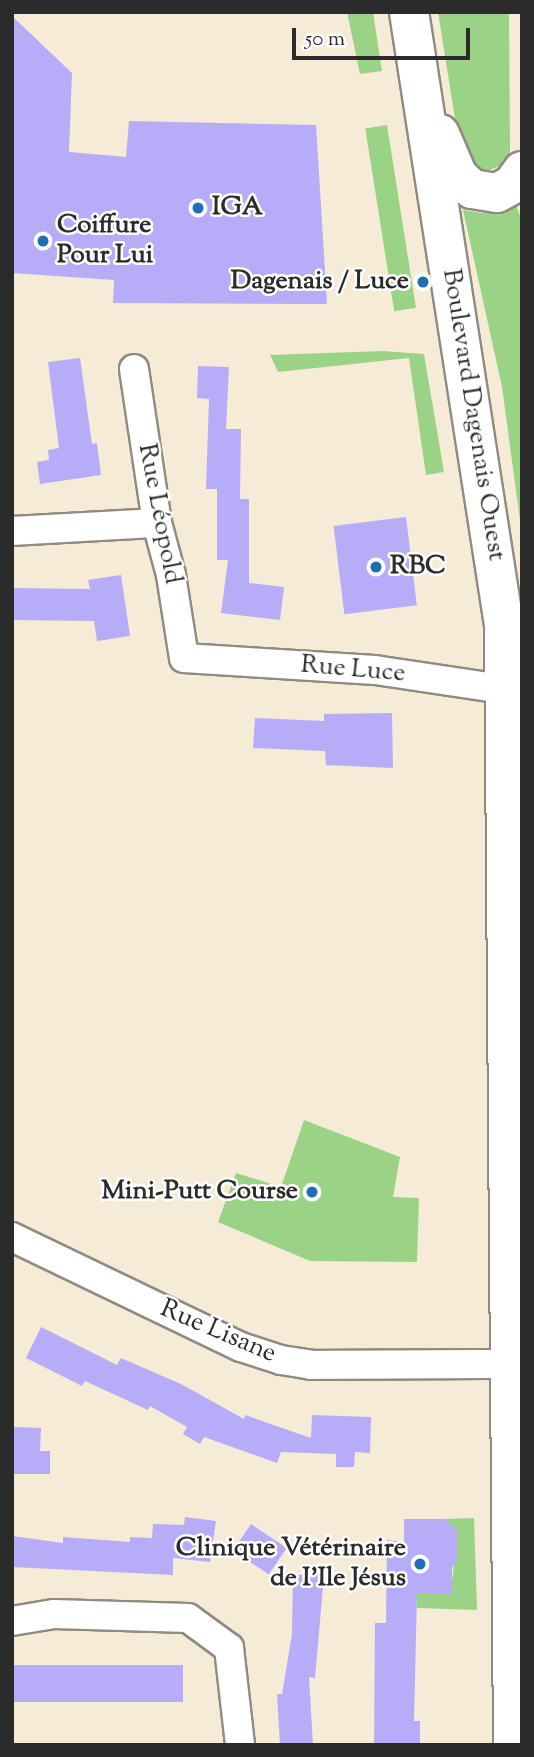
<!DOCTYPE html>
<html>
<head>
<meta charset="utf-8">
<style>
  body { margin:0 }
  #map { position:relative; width:534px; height:1757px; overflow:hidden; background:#f6ebd7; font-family:"Sorts Mill Goudy",serif }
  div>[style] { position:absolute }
  .green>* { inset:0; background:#9bd386; transform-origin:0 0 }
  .building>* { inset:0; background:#b7acf7; transform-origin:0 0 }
  .roads { filter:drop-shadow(2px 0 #908b81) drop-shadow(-2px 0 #908b81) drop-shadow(0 2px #908b81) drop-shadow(0 -2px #908b81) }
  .minor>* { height:28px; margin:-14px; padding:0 14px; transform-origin:14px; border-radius:14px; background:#fff }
  .secondary>* { height:38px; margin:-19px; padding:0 19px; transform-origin:19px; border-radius:19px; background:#fff }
  .dots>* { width:19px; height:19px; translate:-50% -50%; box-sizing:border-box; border:4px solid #fff; border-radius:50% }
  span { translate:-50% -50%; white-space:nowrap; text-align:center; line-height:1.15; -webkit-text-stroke:5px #fff; paint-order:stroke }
  .poi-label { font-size:26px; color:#2b2b2b; font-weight:700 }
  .left { translate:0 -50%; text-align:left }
  .right { translate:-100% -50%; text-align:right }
  .street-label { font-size:26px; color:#2b2b2b }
  .frame { position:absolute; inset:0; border:14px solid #2b2b2b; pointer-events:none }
  .scale { position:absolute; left:292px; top:28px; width:178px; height:32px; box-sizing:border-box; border:4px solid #2b2b2b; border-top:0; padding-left:9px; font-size:21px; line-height:24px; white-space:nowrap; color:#2b2b2b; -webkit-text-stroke:5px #fff; paint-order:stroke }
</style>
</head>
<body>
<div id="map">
  <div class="green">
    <i style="clip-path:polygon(347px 12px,373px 12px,382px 71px,360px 74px)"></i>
    <i style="clip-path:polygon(438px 12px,509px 12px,510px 152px,502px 165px,485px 172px,472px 164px,459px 144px)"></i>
    <i style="left:387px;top:125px;width:185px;height:22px;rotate:81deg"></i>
    <i style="clip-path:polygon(516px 205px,522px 221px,522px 535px,502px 387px,463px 210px,483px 213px)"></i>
    <i style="clip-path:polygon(383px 351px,424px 354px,444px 472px,426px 475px,409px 358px,278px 372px,270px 355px)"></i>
    <i style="clip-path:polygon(304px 1120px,400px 1157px,393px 1197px,419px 1198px,417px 1262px,310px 1261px,218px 1222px,236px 1173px,281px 1187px)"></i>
    <i style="clip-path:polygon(474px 1518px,477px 1610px,417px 1608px,417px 1593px,451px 1593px,457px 1530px,445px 1519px)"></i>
  </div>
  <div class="building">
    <i style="clip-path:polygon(12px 16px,72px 73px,69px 152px,126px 157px,129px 121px,316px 125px,327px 304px,113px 303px,114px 280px,12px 273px)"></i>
    <i style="clip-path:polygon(80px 358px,92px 444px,97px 443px,101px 475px,40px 484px,37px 462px,49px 460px,48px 450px,59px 448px,48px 362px)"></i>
    <i style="clip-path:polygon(198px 366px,229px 367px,226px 429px,241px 429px,240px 499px,249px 499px,249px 583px,284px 587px,280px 620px,221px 613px,228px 560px,217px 560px,217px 489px,206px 489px,209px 399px,197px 398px)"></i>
    <i style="left:406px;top:517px;width:89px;height:73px;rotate:83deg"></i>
    <i style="clip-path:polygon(121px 575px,130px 636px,97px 641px,94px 621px,12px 620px,12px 588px,90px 589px,88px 580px)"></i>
    <i style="clip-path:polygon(392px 713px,393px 768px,326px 765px,325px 751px,253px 748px,255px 718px,324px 721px,324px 714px)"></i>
    <i style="clip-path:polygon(41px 1327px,117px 1365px,121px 1358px,183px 1385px,244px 1419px,245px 1415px,311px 1438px,312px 1415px,371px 1417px,370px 1453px,355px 1452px,354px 1467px,336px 1467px,336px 1454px,281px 1452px,277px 1463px,204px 1437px,200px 1444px,183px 1434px,187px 1427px,150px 1406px,148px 1410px,85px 1381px,82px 1386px,26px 1358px)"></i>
    <i style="clip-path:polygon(12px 1427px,41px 1428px,40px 1451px,50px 1451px,50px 1474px,12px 1474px)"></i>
    <i style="clip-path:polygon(185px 1517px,216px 1521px,210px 1562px,173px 1558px,173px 1575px,12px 1567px,12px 1536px,63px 1543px,63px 1537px,130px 1542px,130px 1537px,152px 1538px,153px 1524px,184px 1525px)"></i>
    <i style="clip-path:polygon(404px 1519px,445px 1519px,457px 1530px,457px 1560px,452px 1568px,452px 1594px,417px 1593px,414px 1721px,420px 1721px,420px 1745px,374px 1745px,375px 1623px,386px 1623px,387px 1540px,404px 1542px)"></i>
    <i style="left:251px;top:1524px;width:43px;height:32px;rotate:34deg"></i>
    <i style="clip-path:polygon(293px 1575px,324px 1575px,315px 1678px,309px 1677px,313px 1745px,280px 1745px,277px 1694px,282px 1694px,292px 1634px)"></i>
    <i style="left:12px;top:1665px;width:171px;height:37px"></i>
  </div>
  <div class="roads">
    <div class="minor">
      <i style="left:134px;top:369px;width:156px;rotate:81.5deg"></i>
      <i style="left:157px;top:523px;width:54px;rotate:74.9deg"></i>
      <i style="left:171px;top:575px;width:84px;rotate:81.1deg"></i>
      <i style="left:184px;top:658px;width:191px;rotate:3.6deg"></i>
      <i style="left:375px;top:670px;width:149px;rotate:8.5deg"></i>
      <i style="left:12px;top:531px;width:145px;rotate:-3.2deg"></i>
      <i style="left:12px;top:1237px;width:254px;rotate:25.7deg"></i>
      <i style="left:241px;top:1347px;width:42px;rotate:18deg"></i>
      <i style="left:281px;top:1360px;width:30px;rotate:9deg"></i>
      <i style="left:311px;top:1365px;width:211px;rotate:-0.3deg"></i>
      <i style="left:12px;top:1621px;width:43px;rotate:-9.5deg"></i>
      <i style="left:54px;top:1614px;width:134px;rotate:1.7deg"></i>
      <i style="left:188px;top:1618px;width:51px;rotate:36.2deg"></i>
      <i style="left:229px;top:1648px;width:98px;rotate:83.5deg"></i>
    </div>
    <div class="secondary">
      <i style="left:409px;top:12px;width:620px;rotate:81.19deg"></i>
      <i style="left:504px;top:625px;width:1120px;rotate:89.54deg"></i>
      <i style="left:440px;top:134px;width:46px;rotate:66.8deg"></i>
      <i style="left:458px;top:176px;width:19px;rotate:43deg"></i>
      <i style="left:472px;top:189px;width:25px;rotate:9deg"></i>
      <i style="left:497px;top:193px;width:18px;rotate:-29deg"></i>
      <i style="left:513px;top:184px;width:16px;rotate:-55deg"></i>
    </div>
  </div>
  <div class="dots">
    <i style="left:198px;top:208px;background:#1f6fb2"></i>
    <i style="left:43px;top:241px;background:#1f6fb2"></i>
    <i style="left:423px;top:282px;background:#1f6fb2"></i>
    <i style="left:376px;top:567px;background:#1f6fb2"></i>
    <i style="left:312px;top:1192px;background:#1f6fb2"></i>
    <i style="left:420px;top:1564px;background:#1f6fb2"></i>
  </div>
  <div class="poi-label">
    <span class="left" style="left:212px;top:208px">IGA</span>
    <span class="left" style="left:57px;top:241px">Coiffure<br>Pour Lui</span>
    <span class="right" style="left:409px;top:282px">Dagenais / Luce</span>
    <span class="left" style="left:390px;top:567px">RBC</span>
    <span class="right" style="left:298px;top:1192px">Mini-Putt Course</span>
    <span class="right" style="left:406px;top:1564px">Clinique Vétérinaire<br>de I'Ile Jésus</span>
  </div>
  <div class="street-label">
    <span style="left:473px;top:415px;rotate:81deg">Boulevard Dagenais Ouest</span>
    <span style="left:159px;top:514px;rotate:79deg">Rue Léopold</span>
    <span style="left:353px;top:670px;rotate:5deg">Rue Luce</span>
    <span style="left:218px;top:1332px;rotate:23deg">Rue Lisane</span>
  </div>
  <div class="frame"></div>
  <div class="scale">50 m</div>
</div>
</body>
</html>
